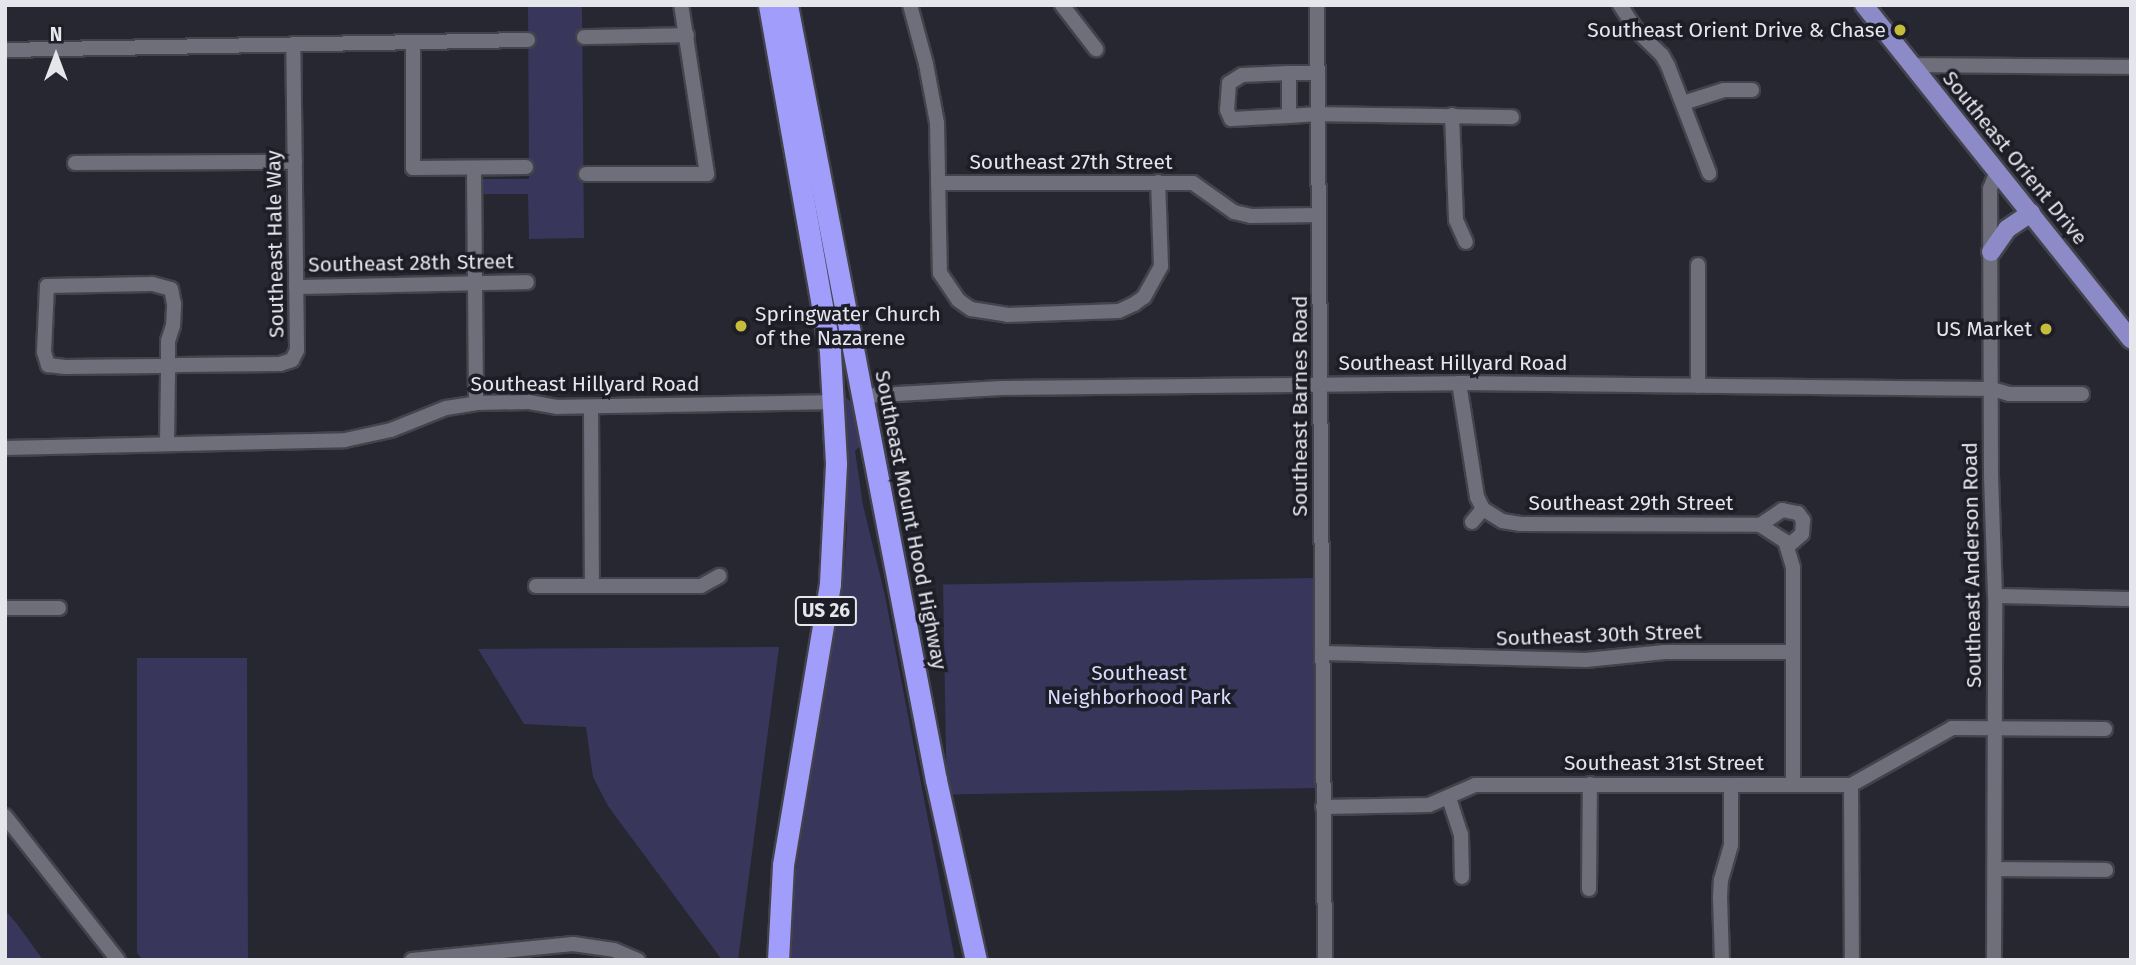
<!DOCTYPE html>
<html>
<head>
<meta charset="utf-8">
<style>
  body { margin:0 }
  #map { position:relative; width:2136px; height:965px; overflow:hidden; background:#272731; font-family:"Fira Sans",sans-serif }
  div>[style] { position:absolute }
  .green>* { inset:0; background:#38365b; transform-origin:0 0 }
  .roads { filter:drop-shadow(2px 0 #43434c) drop-shadow(-2px 0 #43434c) drop-shadow(0 2px #43434c) drop-shadow(0 -2px #43434c) }
  .minor>* { height:14px; margin:-7px; padding:0 7px; transform-origin:7px; border-radius:7px; background:#6e6f7b }
  .major>* { height:18px; margin:-9px; padding:0 9px; transform-origin:9px; border-radius:9px; background:#8d8bc7 }
  .highway>* { height:21px; margin:-10.5px; padding:0 10.5px; transform-origin:10.5px; border-radius:10.5px; background:#a19dfa }
  .dots>* { width:19px; height:19px; translate:-50% -50%; box-sizing:border-box; border:4px solid #1d1d27; border-radius:50% }
  span { translate:-50% -50%; white-space:nowrap; text-align:center; line-height:1.15; -webkit-text-stroke:7px #1d1d27; paint-order:stroke }
  .shield-label span { padding:2px 5px; background:#1d1d27; border:2px solid; border-radius:5px; -webkit-text-stroke-width:0 }
  .shield-label { font-size:19px; color:#e5e5ec; font-weight:700 }
  .poi-label { font-size:21px; color:#e5e5ec }
  .right { translate:-100% -50%; text-align:right }
  .left { translate:0 -50%; text-align:left }
  .street-label { font-size:21px; color:#e5e5ec }
  .park-label { font-size:21px; color:#dbdbfd }
  .frame { position:absolute; inset:0; border:7px solid #e5e5ec; pointer-events:none }
  .north { position:absolute; left:21px; top:21px; width:70px; height:70px; -webkit-text-stroke:5px #1d1d27; paint-order:stroke; rotate:0deg; font-size:19px; font-weight:700; line-height:28px; text-align:center; color:#e5e5ec }
  .north::after { content:''; display:block; margin:auto; width:24px; height:32px; background:#e5e5ec; clip-path:polygon(50% 0,100% 100%,50% 72%,0 100%) }
</style>
</head>
<body>
<div id="map">
  <div class="green">
    <i style="clip-path:polygon(528px 5px,582px 5px,584px 238px,529px 239px,528px 194px,478px 194px,479px 182px,483px 179px,529px 179px)"></i>
    <i style="clip-path:polygon(845px 397px,854px 404px,862px 444px,855px 451px,863px 505px,885px 596px,955px 960px,789px 960px,791px 901px,844px 570px,847px 531px)"></i>
    <i style="left:1314px;top:578px;width:210px;height:371px;rotate:89deg"></i>
    <i style="clip-path:polygon(779px 647px,738px 960px,722px 960px,608px 806px,593px 777px,586px 727px,524px 724px,478px 649px)"></i>
    <i style="clip-path:polygon(137px 658px,247px 658px,248px 960px,143px 960px,137px 953px)"></i>
    <i style="clip-path:polygon(5px 910px,17px 924px,43px 960px,5px 960px)"></i>
  </div>
  <div class="roads">
    <div class="minor">
      <i style="left:910px;top:5px;width:61px;rotate:74.8deg"></i>
      <i style="left:926px;top:64px;width:60px;rotate:79.4deg"></i>
      <i style="left:937px;top:123px;width:150px;rotate:88.9deg"></i>
      <i style="left:940px;top:273px;width:32px;rotate:56deg"></i>
      <i style="left:958px;top:300px;width:16px;rotate:35deg"></i>
      <i style="left:971px;top:309px;width:36px;rotate:9deg"></i>
      <i style="left:1007px;top:315px;width:112px;rotate:-2deg"></i>
      <i style="left:1119px;top:311px;width:17px;rotate:-25deg"></i>
      <i style="left:1134px;top:304px;width:12px;rotate:-35deg"></i>
      <i style="left:1144px;top:297px;width:35px;rotate:-61deg"></i>
      <i style="left:1161px;top:266px;width:84px;rotate:-92deg"></i>
      <i style="left:1062px;top:5px;width:56px;rotate:52.3deg"></i>
      <i style="left:1317px;top:5px;width:955px;rotate:89.52deg"></i>
      <i style="left:1620px;top:5px;width:30px;rotate:57deg"></i>
      <i style="left:1636px;top:30px;width:36px;rotate:44deg"></i>
      <i style="left:1662px;top:55px;width:13px;rotate:61deg"></i>
      <i style="left:1668px;top:66px;width:115px;rotate:69deg"></i>
      <i style="left:584px;top:37px;width:103px;rotate:-1.1deg"></i>
      <i style="left:413px;top:42px;width:126px;rotate:90deg"></i>
      <i style="left:413px;top:168px;width:113px;rotate:-0.5deg"></i>
      <i style="left:5px;top:50px;width:523px;rotate:-1.1deg"></i>
      <i style="left:1912px;top:65px;width:219px;rotate:0.5deg"></i>
      <i style="left:1289px;top:73px;width:29px"></i>
      <i style="left:1683px;top:103px;width:43px;rotate:-17.6deg"></i>
      <i style="left:1724px;top:90px;width:28px"></i>
      <i style="left:1452px;top:115px;width:105px;rotate:87.8deg"></i>
      <i style="left:1456px;top:220px;width:24px;rotate:66deg"></i>
      <i style="left:1289px;top:116px;width:43px;rotate:-90deg"></i>
      <i style="left:1289px;top:73px;width:47px;rotate:177.6deg"></i>
      <i style="left:1242px;top:75px;width:15px;rotate:148deg"></i>
      <i style="left:1229px;top:83px;width:27px;rotate:94deg"></i>
      <i style="left:1227px;top:110px;width:10px;rotate:66deg"></i>
      <i style="left:1231px;top:119px;width:58px;rotate:-3deg"></i>
      <i style="left:1289px;top:116px;width:29px;rotate:-4deg"></i>
      <i style="left:1318px;top:114px;width:194px;rotate:0.9deg"></i>
      <i style="left:75px;top:163px;width:220px;rotate:-0.3deg"></i>
      <i style="left:474px;top:168px;width:235px;rotate:89.5deg"></i>
      <i style="left:586px;top:174px;width:121px"></i>
      <i style="left:707px;top:174px;width:171px;rotate:-98.7deg"></i>
      <i style="left:938px;top:183px;width:255px"></i>
      <i style="left:1193px;top:183px;width:50px;rotate:35.3deg"></i>
      <i style="left:1234px;top:212px;width:17px;rotate:13deg"></i>
      <i style="left:1251px;top:216px;width:68px;rotate:-0.8deg"></i>
      <i style="left:296px;top:287px;width:231px;rotate:-1.2deg"></i>
      <i style="left:1459px;top:383px;width:115px;rotate:81deg"></i>
      <i style="left:1477px;top:497px;width:13px;rotate:63deg"></i>
      <i style="left:1698px;top:386px;width:121px;rotate:-90deg"></i>
      <i style="left:862px;top:396px;width:140px;rotate:-3.3deg"></i>
      <i style="left:1002px;top:388px;width:457px;rotate:-0.6deg"></i>
      <i style="left:1459px;top:383px;width:533px;rotate:0.64deg"></i>
      <i style="left:1992px;top:389px;width:18px;rotate:16deg"></i>
      <i style="left:2009px;top:394px;width:73px"></i>
      <i style="left:591px;top:407px;width:179px;rotate:89.7deg"></i>
      <i style="left:167px;top:444px;width:69px;rotate:-89.2deg"></i>
      <i style="left:168px;top:375px;width:34px;rotate:-90deg"></i>
      <i style="left:168px;top:341px;width:16px;rotate:-72deg"></i>
      <i style="left:173px;top:326px;width:22px;rotate:-87deg"></i>
      <i style="left:174px;top:304px;width:15px;rotate:-101deg"></i>
      <i style="left:171px;top:289px;width:20px;rotate:-165deg"></i>
      <i style="left:152px;top:284px;width:105px;rotate:178.9deg"></i>
      <i style="left:47px;top:286px;width:66px;rotate:92.6deg"></i>
      <i style="left:44px;top:352px;width:14px;rotate:73deg"></i>
      <i style="left:48px;top:365px;width:17px;rotate:7deg"></i>
      <i style="left:65px;top:367px;width:92px;rotate:-0.6deg"></i>
      <i style="left:157px;top:366px;width:11px"></i>
      <i style="left:168px;top:366px;width:11px;rotate:-5deg"></i>
      <i style="left:179px;top:365px;width:101px;rotate:-0.6deg"></i>
      <i style="left:280px;top:364px;width:13px;rotate:-18deg"></i>
      <i style="left:292px;top:360px;width:11px;rotate:-63deg"></i>
      <i style="left:297px;top:350px;width:306px;rotate:-90.7deg"></i>
      <i style="left:5px;top:448px;width:340px;rotate:-1.3deg"></i>
      <i style="left:345px;top:440px;width:47px;rotate:-12.3deg"></i>
      <i style="left:391px;top:430px;width:59px;rotate:-21.8deg"></i>
      <i style="left:446px;top:408px;width:30px;rotate:-9deg"></i>
      <i style="left:476px;top:403px;width:53px;rotate:-1.1deg"></i>
      <i style="left:529px;top:402px;width:28px;rotate:10deg"></i>
      <i style="left:557px;top:407px;width:277px;rotate:-1deg"></i>
      <i style="left:1483px;top:509px;width:22px;rotate:32deg"></i>
      <i style="left:1502px;top:521px;width:19px;rotate:9deg"></i>
      <i style="left:1521px;top:524px;width:239px;rotate:0.2deg"></i>
      <i style="left:1760px;top:525px;width:30px;rotate:33deg"></i>
      <i style="left:1785px;top:541px;width:28px;rotate:73deg"></i>
      <i style="left:1793px;top:568px;width:216px;rotate:90deg"></i>
      <i style="left:1472px;top:522px;width:17px;rotate:-50deg"></i>
      <i style="left:1760px;top:525px;width:27px;rotate:-34deg"></i>
      <i style="left:1782px;top:510px;width:16px;rotate:11deg"></i>
      <i style="left:1798px;top:513px;width:9px;rotate:54deg"></i>
      <i style="left:1803px;top:520px;width:14px;rotate:94deg"></i>
      <i style="left:1802px;top:534px;width:20px;rotate:139deg"></i>
      <i style="left:536px;top:586px;width:165px"></i>
      <i style="left:701px;top:586px;width:21px;rotate:-29deg"></i>
      <i style="left:1995px;top:596px;width:136px;rotate:1.3deg"></i>
      <i style="left:5px;top:608px;width:54px"></i>
      <i style="left:1323px;top:653px;width:263px;rotate:1.5deg"></i>
      <i style="left:1586px;top:660px;width:79px;rotate:-5.8deg"></i>
      <i style="left:1665px;top:652px;width:127px"></i>
      <i style="left:1851px;top:785px;width:175px;rotate:89.7deg"></i>
      <i style="left:1449px;top:798px;width:38px;rotate:72deg"></i>
      <i style="left:1461px;top:834px;width:43px;rotate:88.7deg"></i>
      <i style="left:1323px;top:807px;width:106px;rotate:-1.1deg"></i>
      <i style="left:1429px;top:805px;width:50px;rotate:-23.5deg"></i>
      <i style="left:1475px;top:785px;width:376px"></i>
      <i style="left:1851px;top:785px;width:116px;rotate:-29.4deg"></i>
      <i style="left:1952px;top:728px;width:153px;rotate:0.4deg"></i>
      <i style="left:5px;top:816px;width:183px;rotate:51.9deg"></i>
      <i style="left:1995px;top:869px;width:111px;rotate:0.5deg"></i>
      <i style="left:1589px;top:889px;width:105px;rotate:-89.5deg"></i>
      <i style="left:412px;top:960px;width:162px;rotate:-5.7deg"></i>
      <i style="left:573px;top:944px;width:41px;rotate:8.3deg"></i>
      <i style="left:614px;top:950px;width:26px;rotate:23deg"></i>
      <i style="left:1722px;top:960px;width:63px;rotate:-91.8deg"></i>
      <i style="left:1720px;top:897px;width:17px;rotate:-87deg"></i>
      <i style="left:1721px;top:880px;width:36px;rotate:-74deg"></i>
      <i style="left:1731px;top:845px;width:60px;rotate:-90deg"></i>
      <i style="left:1994px;top:960px;width:364px;rotate:-89.8deg"></i>
      <i style="left:1995px;top:596px;width:121px;rotate:-91.9deg"></i>
      <i style="left:1991px;top:475px;width:286px;rotate:-90.2deg"></i>
      <i style="left:1990px;top:189px;width:19px;rotate:-69deg"></i>
    </div>
    <div class="major">
      <i style="left:1864px;top:5px;width:428px;rotate:51.4deg"></i>
      <i style="left:1991px;top:252px;width:28px;rotate:-55deg"></i>
      <i style="left:2007px;top:229px;width:29px;rotate:-34deg"></i>
    </div>
    <div class="highway">
      <i style="left:769px;top:5px;width:352px;rotate:80deg"></i>
      <i style="left:830px;top:352px;width:112px;rotate:86.9deg"></i>
      <i style="left:836px;top:464px;width:120px;rotate:92.9deg"></i>
      <i style="left:830px;top:584px;width:285px;rotate:99.5deg"></i>
      <i style="left:783px;top:865px;width:95px;rotate:93deg"></i>
      <i style="left:787px;top:5px;width:789px;rotate:79.12deg"></i>
      <i style="left:936px;top:780px;width:184px;rotate:77.5deg"></i>
    </div>
  </div>
  <div class="dots">
    <i style="left:1900px;top:30px;background:#c6bc3c"></i>
    <i style="left:741px;top:326px;background:#c6bc3c"></i>
    <i style="left:2046px;top:329px;background:#c6bc3c"></i>
  </div>
  <div class="shield-label">
    <span style="left:826px;top:611px">US 26</span>
  </div>
  <div class="poi-label">
    <span class="right" style="left:1886px;top:30px">Southeast Orient Drive &amp; Chase</span>
    <span class="left" style="left:755px;top:326px">Springwater Church<br>of the Nazarene</span>
    <span class="right" style="left:2032px;top:329px">US Market</span>
  </div>
  <div class="street-label">
    <span style="left:2015px;top:158px;rotate:51deg">Southeast Orient Drive</span>
    <span style="left:1071px;top:162px">Southeast 27th Street</span>
    <span style="left:275px;top:244px;rotate:-91deg">Southeast Hale Way</span>
    <span style="left:411px;top:263px;rotate:-1deg">Southeast 28th Street</span>
    <span style="left:1453px;top:363px">Southeast Hillyard Road</span>
    <span style="left:585px;top:384px">Southeast Hillyard Road</span>
    <span style="left:1300px;top:406px;rotate:-90deg">Southeast Barnes Road</span>
    <span style="left:1631px;top:503px">Southeast 29th Street</span>
    <span style="left:911px;top:520px;rotate:79deg">Southeast Mount Hood Highway</span>
    <span style="left:1972px;top:565px;rotate:-91deg">Southeast Anderson Road</span>
    <span style="left:1599px;top:635px;rotate:-2deg">Southeast 30th Street</span>
    <span style="left:1664px;top:763px">Southeast 31st Street</span>
  </div>
  <div class="park-label">
    <span style="left:1139px;top:685px">Southeast<br>Neighborhood Park</span>
  </div>
  <div class="frame"></div>
  <div class="north">N</div>
</div>
</body>
</html>
